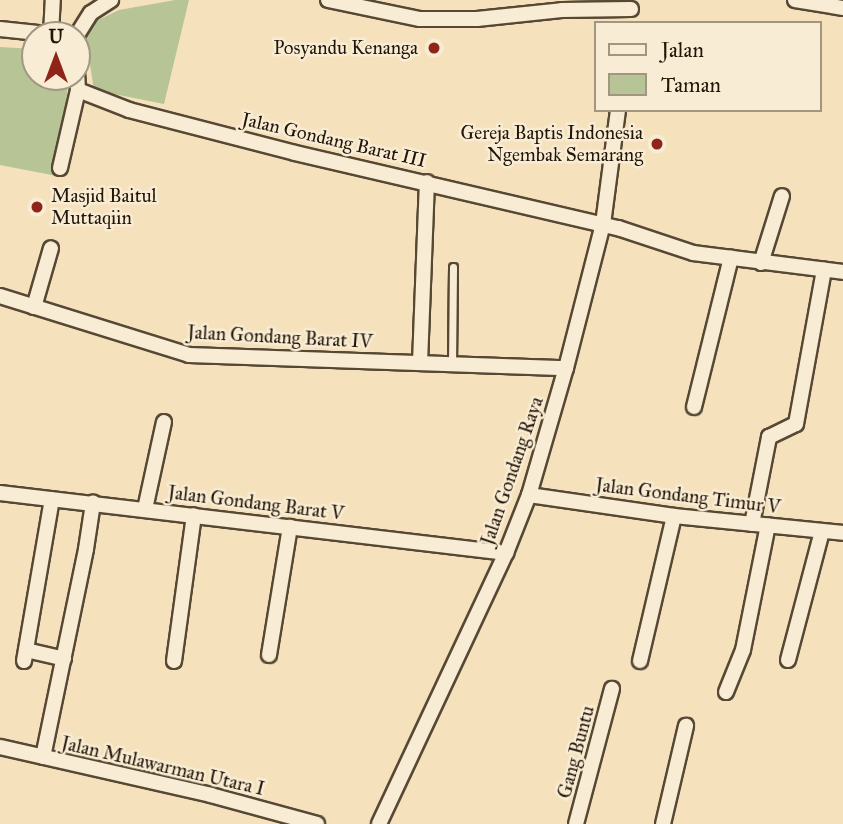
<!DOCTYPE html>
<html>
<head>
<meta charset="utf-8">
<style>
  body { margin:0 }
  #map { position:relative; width:843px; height:824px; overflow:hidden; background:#f5e2bd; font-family:"IM FELL Great Primer",serif }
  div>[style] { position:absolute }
  .green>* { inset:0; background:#b7c495 }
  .roads { filter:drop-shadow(2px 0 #574834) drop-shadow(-2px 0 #574834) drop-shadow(0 2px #574834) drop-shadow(0 -2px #574834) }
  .service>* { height:7px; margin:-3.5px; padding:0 3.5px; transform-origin:3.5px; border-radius:3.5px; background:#f8ecd4 }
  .minor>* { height:14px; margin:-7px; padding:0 7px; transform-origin:7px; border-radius:7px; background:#f8ecd4 }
  .dots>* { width:19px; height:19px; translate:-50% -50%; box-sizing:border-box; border:4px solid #f8ecd4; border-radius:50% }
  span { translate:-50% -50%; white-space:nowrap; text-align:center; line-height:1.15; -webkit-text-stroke:5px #f8ecd4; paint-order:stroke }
  .poi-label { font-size:19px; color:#221406 }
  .right { translate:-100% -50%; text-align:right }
  .left { translate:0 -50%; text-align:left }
  .street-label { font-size:19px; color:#221406 }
  .legend { position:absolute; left:594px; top:21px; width:228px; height:91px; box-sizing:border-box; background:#f8ecd4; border:2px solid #a29682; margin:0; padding:9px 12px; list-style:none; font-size:21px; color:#221406 }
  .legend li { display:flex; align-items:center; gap:14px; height:35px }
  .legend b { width:35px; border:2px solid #a29682 }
  .north { position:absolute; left:21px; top:21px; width:70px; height:70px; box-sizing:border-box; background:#f8ecd4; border:2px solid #a29682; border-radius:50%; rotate:0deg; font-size:19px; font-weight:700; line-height:28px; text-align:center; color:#221406 }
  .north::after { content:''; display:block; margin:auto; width:24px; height:32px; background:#8f2418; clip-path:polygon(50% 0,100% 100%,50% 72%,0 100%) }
</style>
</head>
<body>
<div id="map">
  <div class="green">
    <i style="clip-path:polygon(175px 0,189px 0,164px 104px,94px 90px,84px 27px,119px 10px)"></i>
    <i style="clip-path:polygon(0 47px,35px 49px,35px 77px,69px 77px,57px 176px,0 165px)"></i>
  </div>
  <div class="roads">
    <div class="service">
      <i style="left:452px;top:364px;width:97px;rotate:-89.4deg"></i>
    </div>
    <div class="minor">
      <i style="left:328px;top:0;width:94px;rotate:11.7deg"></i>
      <i style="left:420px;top:19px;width:57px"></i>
      <i style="left:477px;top:19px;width:85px;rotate:-6deg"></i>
      <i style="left:562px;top:10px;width:69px;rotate:-0.8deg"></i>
      <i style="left:795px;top:0;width:49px;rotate:9.5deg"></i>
      <i style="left:0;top:29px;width:57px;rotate:6deg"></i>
      <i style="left:51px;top:34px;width:34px;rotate:-87deg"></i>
      <i style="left:77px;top:35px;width:26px;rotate:-58deg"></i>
      <i style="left:91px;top:13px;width:24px;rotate:-33deg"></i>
      <i style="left:77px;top:71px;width:19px;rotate:87deg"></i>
      <i style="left:78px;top:90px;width:55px;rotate:21.4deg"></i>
      <i style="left:129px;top:110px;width:171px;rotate:14.5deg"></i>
      <i style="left:295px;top:153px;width:332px;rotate:13.1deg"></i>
      <i style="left:618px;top:228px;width:79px;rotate:18.4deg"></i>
      <i style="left:693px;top:253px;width:151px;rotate:7.2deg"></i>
      <i style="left:60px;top:168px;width:80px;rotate:-77deg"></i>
      <i style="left:761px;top:263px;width:70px;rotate:-72.6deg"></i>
      <i style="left:0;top:296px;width:198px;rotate:17.3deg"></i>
      <i style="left:189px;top:355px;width:377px;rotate:2deg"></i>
      <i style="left:34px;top:307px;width:61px;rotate:-73.9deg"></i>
      <i style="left:420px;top:363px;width:181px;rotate:-87.8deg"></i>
      <i style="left:694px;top:407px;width:154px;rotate:-76.1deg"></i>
      <i style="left:0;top:493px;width:510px;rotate:6.76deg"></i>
      <i style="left:529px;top:495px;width:147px;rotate:8.2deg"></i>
      <i style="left:674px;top:516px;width:170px;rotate:5.7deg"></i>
      <i style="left:145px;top:509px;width:89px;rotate:-77.7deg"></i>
      <i style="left:752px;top:524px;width:89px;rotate:-78.9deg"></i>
      <i style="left:769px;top:437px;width:30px;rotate:-26deg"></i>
      <i style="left:796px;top:424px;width:157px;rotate:-79.7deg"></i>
      <i style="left:26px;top:650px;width:39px;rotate:13deg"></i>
      <i style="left:269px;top:655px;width:130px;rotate:-80.7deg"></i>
      <i style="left:788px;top:660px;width:133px;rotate:-75.2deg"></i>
      <i style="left:24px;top:661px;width:164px;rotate:-80.2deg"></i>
      <i style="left:174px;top:661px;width:147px;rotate:-82.2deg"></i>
      <i style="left:640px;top:661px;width:149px;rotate:-76.8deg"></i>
      <i style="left:726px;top:692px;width:45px;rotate:-68deg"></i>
      <i style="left:743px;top:650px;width:127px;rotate:-78.7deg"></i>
      <i style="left:0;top:747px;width:216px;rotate:12.8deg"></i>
      <i style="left:211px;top:795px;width:110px;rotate:15.3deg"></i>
      <i style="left:43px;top:757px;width:212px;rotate:-78.3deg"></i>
      <i style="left:86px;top:549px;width:47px;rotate:-81.3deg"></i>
      <i style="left:379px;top:824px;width:299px;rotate:-64.9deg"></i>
      <i style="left:506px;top:553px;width:62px;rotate:-68.4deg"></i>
      <i style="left:529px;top:495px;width:132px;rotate:-73.8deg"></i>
      <i style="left:566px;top:368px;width:149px;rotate:-75.6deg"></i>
      <i style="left:603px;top:224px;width:115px;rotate:-82.5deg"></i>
      <i style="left:576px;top:824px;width:140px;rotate:-75.1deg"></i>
      <i style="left:663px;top:824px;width:101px;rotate:-76.8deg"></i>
    </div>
  </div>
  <div class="dots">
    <i style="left:434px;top:48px;background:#8f2418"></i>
    <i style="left:657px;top:144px;background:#8f2418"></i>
    <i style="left:37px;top:207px;background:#8f2418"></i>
  </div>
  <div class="poi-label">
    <span class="right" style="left:418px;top:48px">Posyandu Kenanga</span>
    <span class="right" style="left:643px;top:144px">Gereja Baptis Indonesia<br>Ngembak Semarang</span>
    <span class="left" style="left:51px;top:207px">Masjid Baitul<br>Muttaqiin</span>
  </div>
  <div class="street-label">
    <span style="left:334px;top:140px;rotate:13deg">Jalan Gondang Barat III</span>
    <span style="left:280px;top:337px;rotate:3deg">Jalan Gondang Barat IV</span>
    <span style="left:512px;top:471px;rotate:-71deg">Jalan Gondang Raya</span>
    <span style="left:688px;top:496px;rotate:7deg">Jalan Gondang Timur V</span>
    <span style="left:256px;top:503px;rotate:7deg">Jalan Gondang Barat V</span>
    <span style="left:576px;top:752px;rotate:-75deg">Gang Buntu</span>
    <span style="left:163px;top:766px;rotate:13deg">Jalan Mulawarman Utara I</span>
  </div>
  <ul class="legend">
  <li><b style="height:9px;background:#f8ecd4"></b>Jalan</li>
  <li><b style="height:19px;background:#b7c495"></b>Taman</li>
  </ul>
  <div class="north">U</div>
</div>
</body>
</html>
